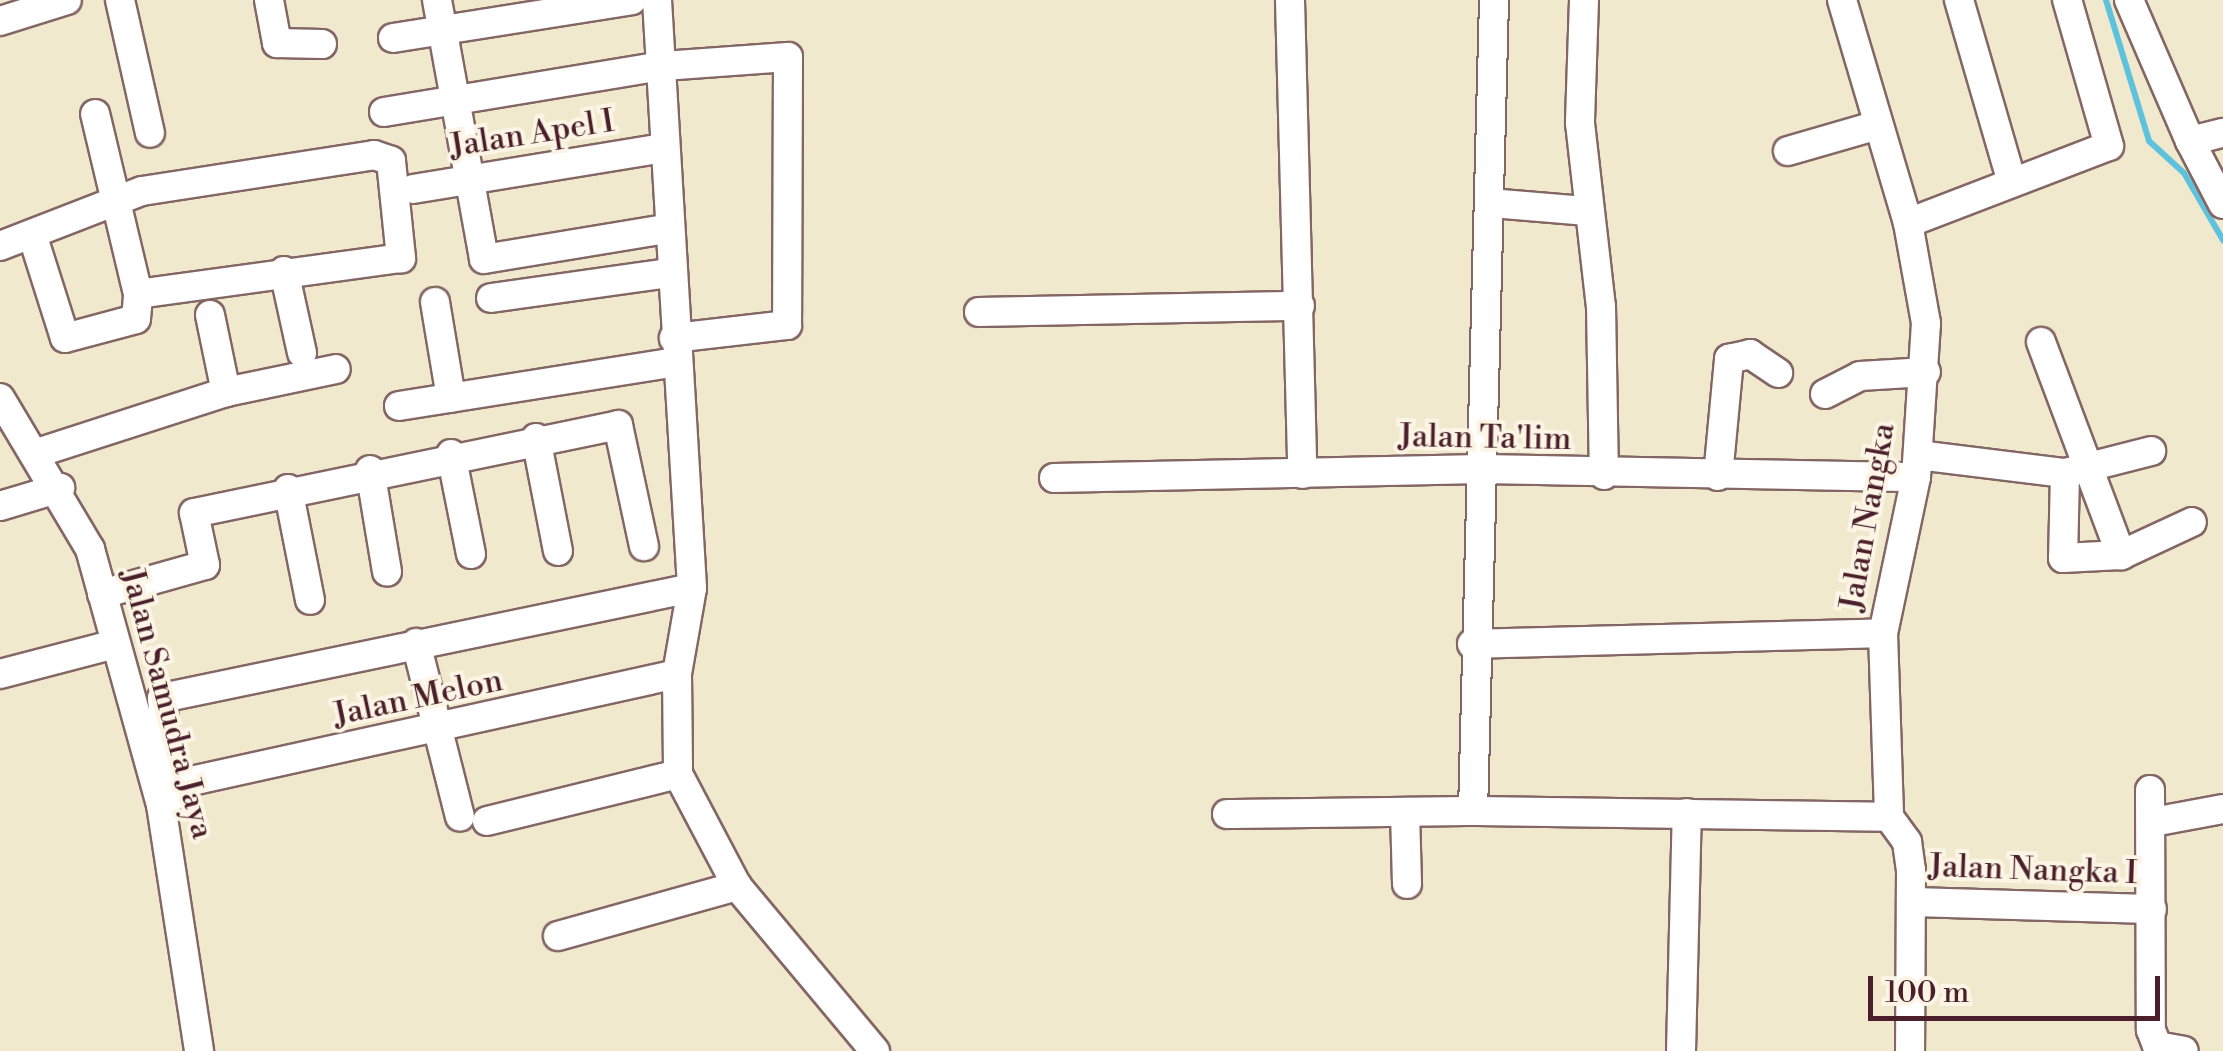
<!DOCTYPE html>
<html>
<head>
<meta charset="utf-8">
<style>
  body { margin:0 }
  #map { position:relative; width:2223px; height:1051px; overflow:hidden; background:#f0e9ce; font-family:"Libre Bodoni",serif }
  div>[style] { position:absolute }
  .stream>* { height:6px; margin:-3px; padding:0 3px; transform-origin:3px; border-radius:3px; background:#5ec2dc }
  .roads { filter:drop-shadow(2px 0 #846664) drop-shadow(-2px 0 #846664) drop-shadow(0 2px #846664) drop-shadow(0 -2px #846664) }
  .minor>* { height:28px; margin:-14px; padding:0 14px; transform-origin:14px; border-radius:14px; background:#fff }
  span { translate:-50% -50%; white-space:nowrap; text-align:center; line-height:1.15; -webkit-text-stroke:8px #fcf5e5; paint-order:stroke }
  .street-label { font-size:32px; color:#4a1f2b }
  .scale { position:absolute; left:1868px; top:976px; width:292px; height:45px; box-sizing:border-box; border:5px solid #4a1f2b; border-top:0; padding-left:12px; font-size:30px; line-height:35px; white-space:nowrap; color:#4a1f2b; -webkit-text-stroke:8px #fcf5e5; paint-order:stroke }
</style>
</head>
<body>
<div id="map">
  <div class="stream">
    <i style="left:2106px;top:0;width:147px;rotate:73deg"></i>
    <i style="left:2149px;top:141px;width:47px;rotate:42.4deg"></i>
    <i style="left:2184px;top:173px;width:78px;rotate:59.8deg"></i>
  </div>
  <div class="roads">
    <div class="minor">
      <i style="left:120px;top:0;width:136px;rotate:77.3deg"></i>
      <i style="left:269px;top:0;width:44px;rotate:79.5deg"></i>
      <i style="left:277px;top:43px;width:45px;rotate:1.3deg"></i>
      <i style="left:437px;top:0;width:263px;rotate:79.7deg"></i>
      <i style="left:484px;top:259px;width:183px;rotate:-9.4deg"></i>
      <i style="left:657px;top:0;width:589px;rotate:86.59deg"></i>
      <i style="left:692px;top:588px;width:87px;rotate:99.9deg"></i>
      <i style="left:677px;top:674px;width:100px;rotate:89.4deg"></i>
      <i style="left:678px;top:774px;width:127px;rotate:62.2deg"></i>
      <i style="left:737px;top:886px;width:215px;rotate:50.1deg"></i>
      <i style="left:1290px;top:0;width:474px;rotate:88.5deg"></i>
      <i style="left:1494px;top:0;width:811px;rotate:91.48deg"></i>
      <i style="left:1473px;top:811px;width:416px;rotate:0.8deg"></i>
      <i style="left:1584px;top:0;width:123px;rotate:91.9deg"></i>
      <i style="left:1580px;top:123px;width:184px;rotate:83.5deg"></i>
      <i style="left:1601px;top:306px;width:169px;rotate:89deg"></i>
      <i style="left:1842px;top:0;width:233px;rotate:73.5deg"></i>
      <i style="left:1908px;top:223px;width:102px;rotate:79.8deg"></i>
      <i style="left:1926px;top:323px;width:154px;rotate:93.7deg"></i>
      <i style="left:1916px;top:477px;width:159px;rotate:101.9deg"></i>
      <i style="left:1883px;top:633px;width:184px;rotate:88.1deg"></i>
      <i style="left:1889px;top:817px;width:31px;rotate:54deg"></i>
      <i style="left:1907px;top:842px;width:28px;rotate:82deg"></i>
      <i style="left:1911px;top:870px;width:181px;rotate:90.3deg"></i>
      <i style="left:1959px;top:0;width:186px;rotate:73.8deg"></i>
      <i style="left:2129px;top:0;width:154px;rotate:66.6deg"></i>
      <i style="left:2190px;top:141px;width:34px;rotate:-14deg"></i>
      <i style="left:0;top:21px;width:70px;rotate:-17.4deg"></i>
      <i style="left:393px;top:38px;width:242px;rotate:-9deg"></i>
      <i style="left:384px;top:112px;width:283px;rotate:-9.4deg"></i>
      <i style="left:663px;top:66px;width:125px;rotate:-4.1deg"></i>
      <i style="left:788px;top:57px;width:268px;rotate:90.2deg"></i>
      <i style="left:787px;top:325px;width:114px;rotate:173.4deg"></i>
      <i style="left:2190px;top:141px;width:71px;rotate:62.4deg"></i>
      <i style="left:1788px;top:151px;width:94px;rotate:-16.1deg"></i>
      <i style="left:413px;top:189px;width:253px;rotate:-9.3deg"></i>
      <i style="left:1491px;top:203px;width:95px;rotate:4.8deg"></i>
      <i style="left:1908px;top:223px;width:215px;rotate:-21deg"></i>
      <i style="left:2109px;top:146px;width:152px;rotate:-106deg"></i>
      <i style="left:32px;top:234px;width:109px;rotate:72.4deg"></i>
      <i style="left:65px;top:338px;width:73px;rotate:-15deg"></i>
      <i style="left:136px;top:319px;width:25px;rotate:-85deg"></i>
      <i style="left:138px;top:294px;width:185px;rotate:-103.4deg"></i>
      <i style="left:0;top:246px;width:152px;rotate:-21.2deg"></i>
      <i style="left:142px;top:191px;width:235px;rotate:-8.8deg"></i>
      <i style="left:374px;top:155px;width:18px;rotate:19deg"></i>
      <i style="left:391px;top:161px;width:98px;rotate:84.1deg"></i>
      <i style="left:401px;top:258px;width:265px;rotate:172.2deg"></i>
      <i style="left:284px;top:271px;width:84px;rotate:77.6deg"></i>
      <i style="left:491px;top:298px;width:181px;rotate:-8deg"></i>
      <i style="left:435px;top:302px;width:97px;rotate:80.5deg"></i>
      <i style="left:979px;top:312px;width:321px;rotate:-1.1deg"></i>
      <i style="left:210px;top:315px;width:79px;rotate:78.3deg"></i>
      <i style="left:2041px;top:342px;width:228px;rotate:69.4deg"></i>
      <i style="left:1825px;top:394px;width:39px;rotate:-27deg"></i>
      <i style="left:1860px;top:376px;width:66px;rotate:-3.5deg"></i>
      <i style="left:0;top:398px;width:176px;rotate:59.2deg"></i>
      <i style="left:90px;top:549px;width:266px;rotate:74.5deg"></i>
      <i style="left:161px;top:805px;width:249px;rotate:81.2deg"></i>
      <i style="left:399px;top:406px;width:280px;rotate:-9deg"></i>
      <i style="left:536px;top:438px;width:115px;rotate:79deg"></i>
      <i style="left:37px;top:453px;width:199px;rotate:-17.9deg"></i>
      <i style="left:226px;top:392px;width:112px;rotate:-11.8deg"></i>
      <i style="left:451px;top:454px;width:102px;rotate:78.7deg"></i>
      <i style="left:1918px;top:455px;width:148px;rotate:7deg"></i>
      <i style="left:2065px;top:473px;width:89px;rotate:-14.3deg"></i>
      <i style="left:370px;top:470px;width:103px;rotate:80.5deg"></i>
      <i style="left:2065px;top:473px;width:85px;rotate:91.3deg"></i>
      <i style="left:2063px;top:558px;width:58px;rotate:-3deg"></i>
      <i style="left:2121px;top:555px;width:78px;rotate:-24.9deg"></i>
      <i style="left:1718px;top:476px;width:118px;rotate:-84.6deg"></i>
      <i style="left:1729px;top:359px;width:22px;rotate:-13deg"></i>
      <i style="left:1750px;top:354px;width:34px;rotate:34deg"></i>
      <i style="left:1054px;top:478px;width:428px;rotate:-1.2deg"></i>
      <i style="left:1482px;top:469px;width:434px;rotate:1.1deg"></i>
      <i style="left:288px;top:489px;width:113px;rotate:78.8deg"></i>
      <i style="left:0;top:506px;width:63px;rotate:-16.7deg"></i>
      <i style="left:102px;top:594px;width:107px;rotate:-15.7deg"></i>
      <i style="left:205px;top:565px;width:53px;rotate:-101.9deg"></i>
      <i style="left:194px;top:513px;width:433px;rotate:-11.7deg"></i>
      <i style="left:618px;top:425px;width:124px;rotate:77.9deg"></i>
      <i style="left:416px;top:643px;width:179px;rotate:75.8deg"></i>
      <i style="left:1472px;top:644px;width:411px;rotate:-1.5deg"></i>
      <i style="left:0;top:674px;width:119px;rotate:-14.6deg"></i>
      <i style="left:173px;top:785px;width:516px;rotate:-12.42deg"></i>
      <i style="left:2150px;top:790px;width:240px;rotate:89.8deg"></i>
      <i style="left:2151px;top:1030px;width:17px;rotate:69deg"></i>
      <i style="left:2157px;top:1046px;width:27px;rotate:10deg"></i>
      <i style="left:170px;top:799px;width:101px;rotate:-94.5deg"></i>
      <i style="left:162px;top:698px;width:541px;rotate:-11.73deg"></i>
      <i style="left:1405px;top:812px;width:72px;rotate:88.4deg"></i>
      <i style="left:1227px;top:814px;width:246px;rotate:-0.7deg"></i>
      <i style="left:487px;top:821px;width:197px;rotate:-13.8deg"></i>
      <i style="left:2153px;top:822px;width:71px;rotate:-10.5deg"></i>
      <i style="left:1911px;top:902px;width:241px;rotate:1.7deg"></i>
      <i style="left:558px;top:936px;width:186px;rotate:-15.6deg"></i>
      <i style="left:1681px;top:1051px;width:238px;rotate:-88.6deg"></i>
    </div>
  </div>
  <div class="street-label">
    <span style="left:532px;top:134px;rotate:-9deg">Jalan Apel I</span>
    <span style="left:1485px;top:438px;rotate:1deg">Jalan Ta'lim</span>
    <span style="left:1868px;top:517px;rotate:-80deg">Jalan Nangka</span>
    <span style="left:418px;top:698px;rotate:-12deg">Jalan Melon</span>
    <span style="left:167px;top:704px;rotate:75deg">Jalan Samudra Jaya</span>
    <span style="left:2033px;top:870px;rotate:2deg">Jalan Nangka I</span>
  </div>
  <div class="scale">100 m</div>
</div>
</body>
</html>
